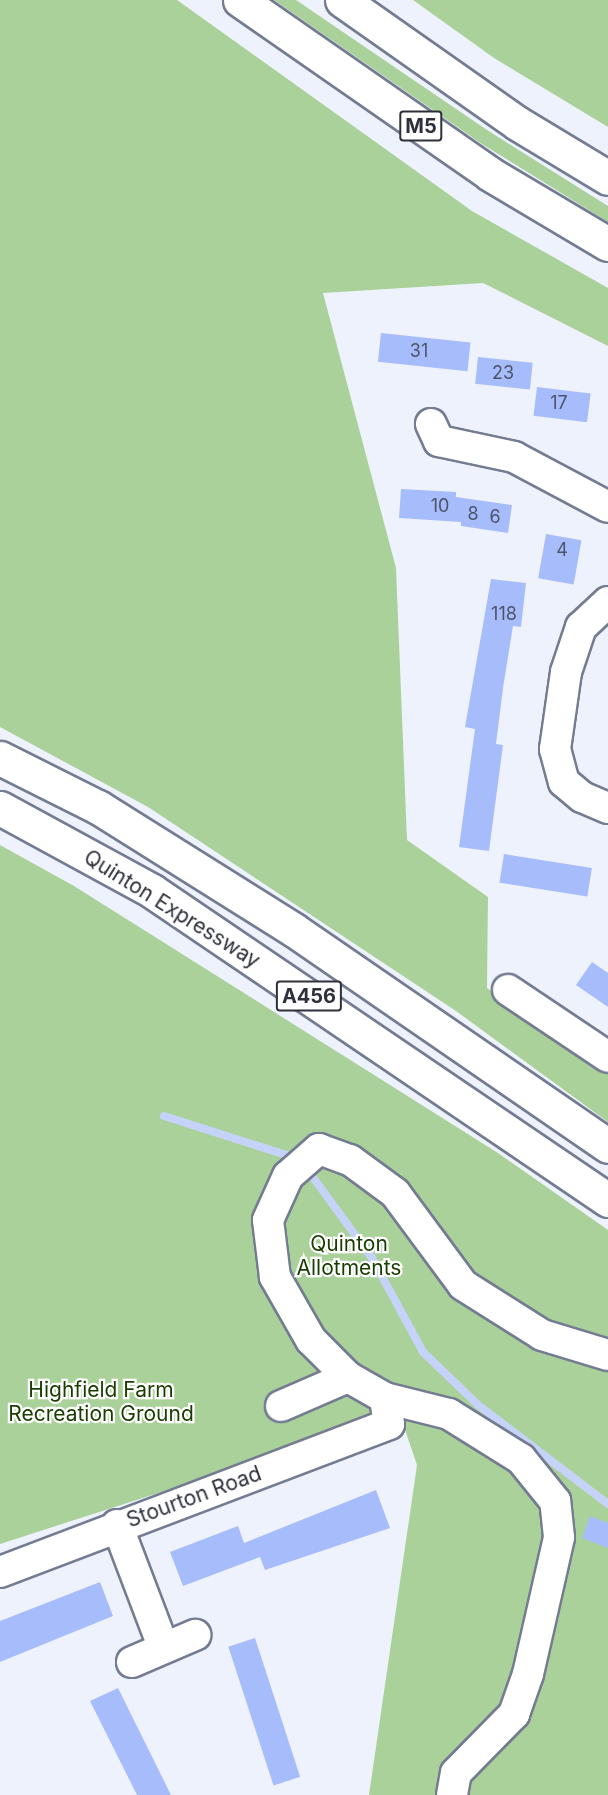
<!DOCTYPE html>
<html>
<head>
<meta charset="utf-8">
<style>
  body { margin:0 }
  #map { position:relative; width:608px; height:1795px; overflow:hidden; background:#eef2fc; font-family:Inter,sans-serif }
  div>[style] { position:absolute }
  .green>* { inset:0; background:#abd19a }
  .stream>* { height:8px; margin:-4px; padding:0 4px; transform-origin:4px; border-radius:4px; background:#c5d3f9 }
  .building>* { inset:0; background:#a7bcfa; transform-origin:0 0 }
  .roads { filter:drop-shadow(2px 0 #747c92) drop-shadow(-2px 0 #747c92) drop-shadow(0 2px #747c92) drop-shadow(0 -2px #747c92) }
  .minor>* { height:30px; margin:-15px; padding:0 15px; transform-origin:15px; border-radius:15px; background:#fff }
  .highway>* { height:33px; margin:-16.5px; padding:0 16.5px; transform-origin:16.5px; border-radius:16.5px; background:#fff }
  span { translate:-50% -50%; white-space:nowrap; text-align:center; line-height:1.15; -webkit-text-stroke:4.5px #fff; paint-order:stroke }
  .number-label { font-size:18px; color:#4c546b }
  .number-label span { -webkit-text-stroke-width:0 }
  .shield-label span { padding:2px 4px; background:#fff; border:2px solid; border-radius:4px; -webkit-text-stroke-width:0 }
  .shield-label { font-size:20px; color:#2e313b; font-weight:700 }
  .street-label { font-size:21px; color:#2e313b }
  .park-label { font-size:21px; color:#193e00 }
</style>
</head>
<body>
<div id="map">
  <div class="green">
    <i style="clip-path:polygon(0 0,177px 0,472px 211px,608px 288px,608px 346px,483px 283px,323px 293px,396px 568px,407px 840px,488px 897px,487px 988px,608px 1073px,608px 1122px,456px 1011px,148px 807px,0 727px)"></i>
    <i style="clip-path:polygon(274px 0,296px 0,487px 130px,608px 206px,608px 222px,482px 144px)"></i>
    <i style="clip-path:polygon(413px 0,608px 0,608px 127px,494px 58px)"></i>
    <i style="clip-path:polygon(0 845px,74px 886px,498px 1153px,608px 1230px,608px 1795px,369px 1795px,417px 1465px,400px 1415px,0 1544px)"></i>
  </div>
  <div class="stream">
    <i style="left:164px;top:1116px;width:142px;rotate:17.7deg"></i>
    <i style="left:307px;top:1169px;width:110px;rotate:53.9deg"></i>
    <i style="left:372px;top:1258px;width:107px;rotate:61.5deg"></i>
    <i style="left:423px;top:1352px;width:76px;rotate:43.9deg"></i>
    <i style="left:478px;top:1405px;width:163px;rotate:37.3deg"></i>
  </div>
  <div class="building">
    <i style="left:381px;top:333px;width:90px;height:29px;rotate:6deg"></i>
    <i style="left:478px;top:357px;width:55px;height:27px;rotate:6deg"></i>
    <i style="left:537px;top:387px;width:54px;height:29px;rotate:7deg"></i>
    <i style="clip-path:polygon(401px 489px,456px 492px,456px 497px,512px 505px,508px 533px,461px 526px,461px 522px,399px 518px)"></i>
    <i style="left:546px;top:534px;width:36px;height:45px;rotate:10deg"></i>
    <i style="clip-path:polygon(491px 579px,526px 583px,521px 627px,513px 626px,503px 688px,496px 744px,503px 745px,489px 851px,459px 847px,475px 729px,465px 727px)"></i>
    <i style="left:504px;top:854px;width:89px;height:29px;rotate:9deg"></i>
    <i style="clip-path:polygon(592px 962px,608px 973px,608px 1007px,576px 985px)"></i>
    <i style="clip-path:polygon(376px 1490px,390px 1528px,265px 1570px,260px 1557px,183px 1586px,170px 1552px,238px 1526px,244px 1543px)"></i>
    <i style="clip-path:polygon(590px 1516px,608px 1523px,608px 1548px,582px 1538px)"></i>
    <i style="clip-path:polygon(100px 1582px,113px 1616px,0 1662px,0 1621px)"></i>
    <i style="left:255px;top:1638px;width:146px;height:28px;rotate:72deg"></i>
    <i style="clip-path:polygon(118px 1688px,171px 1795px,137px 1795px,90px 1701px)"></i>
  </div>
  <div class="roads">
    <div class="minor">
      <i style="left:431px;top:424px;width:19px;rotate:65deg"></i>
      <i style="left:439px;top:441px;width:77px;rotate:12deg"></i>
      <i style="left:514px;top:457px;width:106px;rotate:28deg"></i>
      <i style="left:608px;top:602px;width:37px;rotate:137deg"></i>
      <i style="left:581px;top:627px;width:47px;rotate:108.4deg"></i>
      <i style="left:566px;top:672px;width:78px;rotate:98.1deg"></i>
      <i style="left:555px;top:749px;width:34px;rotate:75deg"></i>
      <i style="left:564px;top:782px;width:23px;rotate:40deg"></i>
      <i style="left:582px;top:797px;width:28px;rotate:23deg"></i>
      <i style="left:508px;top:990px;width:120px;rotate:33.8deg"></i>
      <i style="left:281px;top:1406px;width:73px;rotate:-23.4deg"></i>
      <i style="left:117px;top:1525px;width:129px;rotate:69.2deg"></i>
      <i style="left:0;top:1572px;width:416px;rotate:-20.8deg"></i>
      <i style="left:389px;top:1424px;width:26px;rotate:-99deg"></i>
      <i style="left:132px;top:1662px;width:69px;rotate:-23.2deg"></i>
      <i style="left:452px;top:1795px;width:22px;rotate:-80deg"></i>
      <i style="left:456px;top:1773px;width:83px;rotate:-45.5deg"></i>
      <i style="left:514px;top:1714px;width:42px;rotate:-70.7deg"></i>
      <i style="left:528px;top:1674px;width:140px;rotate:-77.2deg"></i>
      <i style="left:559px;top:1537px;width:36px;rotate:-96deg"></i>
      <i style="left:555px;top:1501px;width:54px;rotate:-129deg"></i>
      <i style="left:521px;top:1459px;width:85px;rotate:-148deg"></i>
      <i style="left:449px;top:1414px;width:66px;rotate:-166deg"></i>
      <i style="left:385px;top:1398px;width:43px;rotate:-150.4deg"></i>
      <i style="left:348px;top:1377px;width:52px;rotate:-135deg"></i>
      <i style="left:311px;top:1340px;width:73px;rotate:-119.7deg"></i>
      <i style="left:275px;top:1277px;width:57px;rotate:-97deg"></i>
      <i style="left:268px;top:1220px;width:48px;rotate:-65.6deg"></i>
      <i style="left:288px;top:1176px;width:41px;rotate:-41.1deg"></i>
      <i style="left:319px;top:1149px;width:33px;rotate:20deg"></i>
      <i style="left:350px;top:1160px;width:56px;rotate:36.3deg"></i>
      <i style="left:395px;top:1193px;width:114px;rotate:53.5deg"></i>
      <i style="left:463px;top:1285px;width:93px;rotate:32.3deg"></i>
      <i style="left:542px;top:1335px;width:69px;rotate:16.9deg"></i>
    </div>
    <div class="highway">
      <i style="left:240px;top:0;width:305px;rotate:34.8deg"></i>
      <i style="left:490px;top:174px;width:137px;rotate:30.7deg"></i>
      <i style="left:342px;top:0;width:214px;rotate:35.1deg"></i>
      <i style="left:517px;top:123px;width:106px;rotate:31.1deg"></i>
      <i style="left:0;top:758px;width:110px;rotate:26.6deg"></i>
      <i style="left:98px;top:807px;width:231px;rotate:32.1deg"></i>
      <i style="left:294px;top:930px;width:381px;rotate:34.5deg"></i>
      <i style="left:0;top:808px;width:173px;rotate:28.6deg"></i>
      <i style="left:152px;top:891px;width:551px;rotate:34.12deg"></i>
    </div>
  </div>
  <div class="number-label">
    <span style="left:419px;top:351px">31</span>
    <span style="left:503px;top:373px">23</span>
    <span style="left:559px;top:403px">17</span>
    <span style="left:440px;top:506px">10</span>
    <span style="left:473px;top:514px">8</span>
    <span style="left:495px;top:517px">6</span>
    <span style="left:562px;top:550px">4</span>
    <span style="left:504px;top:614px">118</span>
  </div>
  <div class="shield-label">
    <span style="left:421px;top:126px">M5</span>
    <span style="left:309px;top:996px">A456</span>
  </div>
  <div class="street-label">
    <span style="left:172px;top:909px;rotate:32deg">Quinton Expressway</span>
    <span style="left:194px;top:1497px;rotate:-20deg">Stourton Road</span>
  </div>
  <div class="park-label">
    <span style="left:349px;top:1256px">Quinton<br>Allotments</span>
    <span style="left:101px;top:1402px">Highfield Farm<br>Recreation Ground</span>
  </div>
</div>
</body>
</html>
